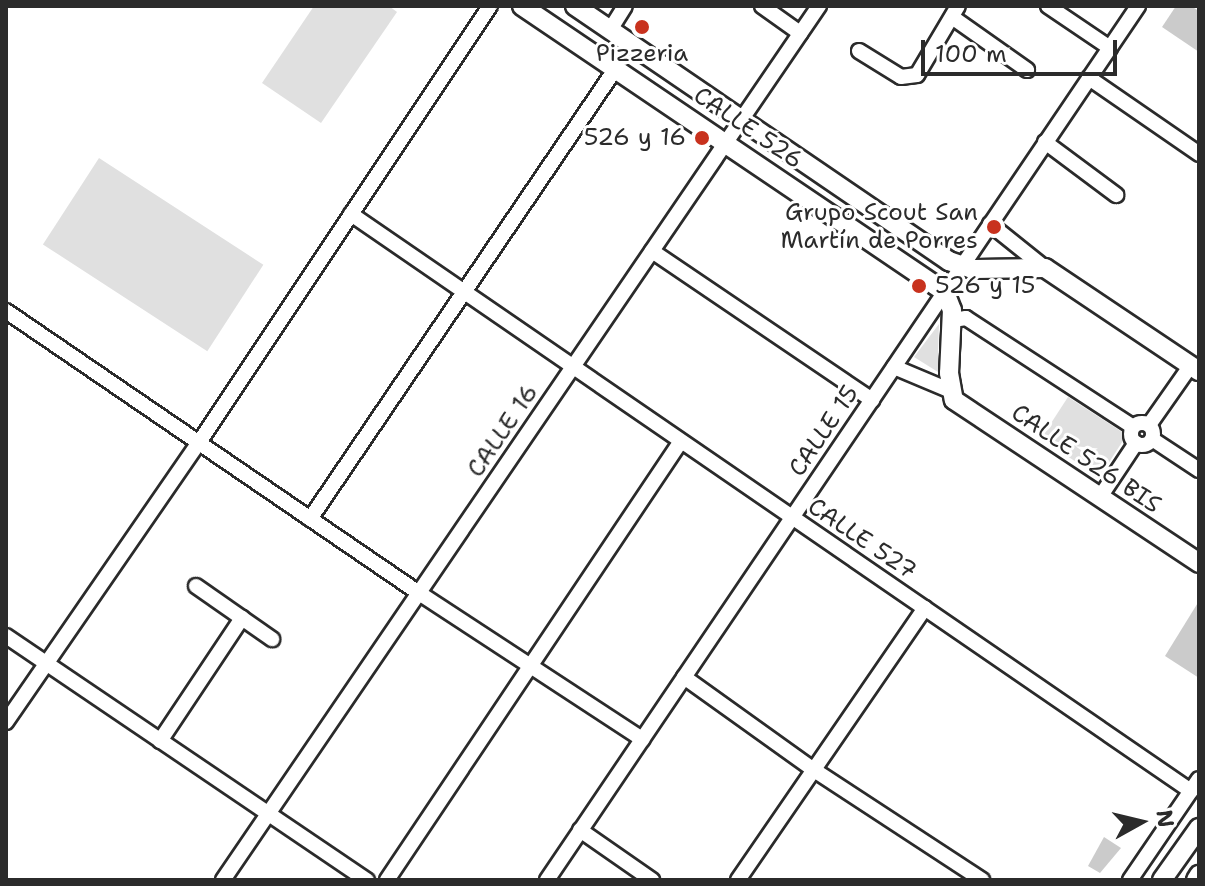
<!DOCTYPE html>
<html>
<head>
<meta charset="utf-8">
<style>
  body { margin:0 }
  #map { position:relative; width:1205px; height:886px; overflow:hidden; background:#fff; font-family:"Shantell Sans",sans-serif }
  div>[style] { position:absolute }
  .green>* { inset:0; background:#e0e0e0; transform-origin:0 0 }
  .building>* { inset:0; background:#cbcbcb }
  .roads { filter:drop-shadow(2px 0 #2b2b2b) drop-shadow(-2px 0 #2b2b2b) drop-shadow(0 2px #2b2b2b) drop-shadow(0 -2px #2b2b2b) }
  .minor>* { height:14px; margin:-7px; padding:0 7px; transform-origin:7px; border-radius:7px; background:#fff }
  .minor>.ring { margin:-7px; padding:0; box-sizing:content-box; background:none; border:14px solid #fff; border-radius:50% }
  .major>* { height:18px; margin:-9px; padding:0 9px; transform-origin:9px; border-radius:9px; background:#fff }
  .dots>* { width:22px; height:22px; translate:-50% -50%; box-sizing:border-box; border:4px solid #fff; border-radius:50% }
  span { translate:-50% -50%; white-space:nowrap; text-align:center; line-height:1.15; -webkit-text-stroke:6px #fff; paint-order:stroke }
  .poi-label { font-size:24px; color:#2b2b2b }
  .right { translate:-100% -50%; text-align:right }
  .left { translate:0 -50%; text-align:left }
  .street-label { font-size:24px; color:#2b2b2b }
  .frame { position:absolute; inset:0; border:8px solid #2b2b2b; pointer-events:none }
  .north { position:absolute; left:1101px; top:782px; width:80px; height:80px; -webkit-text-stroke:6px #fff; paint-order:stroke; rotate:82deg; font-size:22px; font-weight:700; line-height:32px; text-align:center; color:#2b2b2b }
  .north::after { content:''; display:block; margin:auto; width:28px; height:36px; background:#2b2b2b; clip-path:polygon(50% 0,100% 100%,50% 72%,0 100%) }
  .scale { position:absolute; left:921px; top:40px; width:196px; height:36px; box-sizing:border-box; border:4px solid #2b2b2b; border-top:0; padding-left:10px; font-size:24px; line-height:28px; white-space:nowrap; color:#2b2b2b; -webkit-text-stroke:6px #fff; paint-order:stroke }
</style>
</head>
<body>
<div id="map">
  <div class="green">
    <i style="clip-path:polygon(314px 6px,389px 6px,397px 12px,321px 123px,262px 83px)"></i>
    <i style="left:99px;top:158px;width:196px;height:103px;rotate:33deg"></i>
    <i style="clip-path:polygon(939px 324px,938px 353px,938px 372px,914px 357px)"></i>
    <i style="left:1068px;top:397px;width:70px;height:50px;rotate:33deg"></i>
  </div>
  <div class="building">
    <i style="clip-path:polygon(1176px 6px,1191px 6px,1199px 11px,1199px 52px,1162px 27px)"></i>
    <i style="clip-path:polygon(1199px 601px,1199px 678px,1165px 656px)"></i>
    <i style="clip-path:polygon(1104px 837px,1121px 848px,1100px 873px,1088px 866px)"></i>
  </div>
  <div class="roads">
    <div class="minor">
      <i style="left:762px;top:6px;width:47px;rotate:35.4deg"></i>
      <i style="left:1048px;top:6px;width:75px;rotate:34.1deg"></i>
      <i style="left:952px;top:17px;width:92px;rotate:35.2deg"></i>
      <i style="left:610px;top:30px;width:28px;rotate:-58deg"></i>
      <i style="left:859px;top:51px;width:49px;rotate:31.8deg"></i>
      <i style="left:901px;top:77px;width:16px;rotate:-7deg"></i>
      <i style="left:917px;top:75px;width:80px;rotate:-59.3deg"></i>
      <i style="left:1089px;top:78px;width:134px;rotate:34.6deg"></i>
      <i style="left:1045px;top:142px;width:89px;rotate:36.7deg"></i>
      <i style="left:351px;top:214px;width:1019px;rotate:34.49deg"></i>
      <i style="left:990px;top:224px;width:70px;rotate:38.7deg"></i>
      <i style="left:652px;top:251px;width:266px;rotate:34.1deg"></i>
      <i style="left:6px;top:311px;width:500px;rotate:34.33deg"></i>
      <i style="left:419px;top:593px;width:267px;rotate:33.2deg"></i>
      <i style="left:953px;top:320px;width:13px;rotate:-9deg"></i>
      <i style="left:966px;top:318px;width:199px;rotate:33.1deg"></i>
      <i style="left:894px;top:367px;width:62px;rotate:22.8deg"></i>
      <i class="ring" style="left:1131px;top:423px;width:8px;height:8px"></i>
      <i style="left:1149px;top:425px;width:73px;rotate:-55deg"></i>
      <i style="left:1152px;top:439px;width:56px;rotate:33.4deg"></i>
      <i style="left:1100px;top:497px;width:65px;rotate:-56.3deg"></i>
      <i style="left:310px;top:519px;width:545px;rotate:-55.84deg"></i>
      <i style="left:196px;top:586px;width:93px;rotate:34.9deg"></i>
      <i style="left:6px;top:636px;width:436px;rotate:34.1deg"></i>
      <i style="left:684px;top:677px;width:160px;rotate:35.6deg"></i>
      <i style="left:814px;top:770px;width:201px;rotate:33.2deg"></i>
      <i style="left:6px;top:722px;width:338px;rotate:-55.4deg"></i>
      <i style="left:198px;top:444px;width:526px;rotate:-56.31deg"></i>
      <i style="left:160px;top:741px;width:148px;rotate:-56.3deg"></i>
      <i style="left:580px;top:830px;width:88px;rotate:34.8deg"></i>
      <i style="left:223px;top:880px;width:1058px;rotate:-55.71deg"></i>
      <i style="left:387px;top:880px;width:528px;rotate:-56.19deg"></i>
      <i style="left:547px;top:880px;width:1055px;rotate:-55.93deg"></i>
      <i style="left:738px;top:880px;width:330px;rotate:-55.5deg"></i>
      <i style="left:1130px;top:880px;width:122px;rotate:-55.7deg"></i>
    </div>
    <div class="major">
      <i style="left:522px;top:6px;width:511px;rotate:34.06deg"></i>
      <i style="left:945px;top:292px;width:19px;rotate:69deg"></i>
      <i style="left:952px;top:310px;width:63px;rotate:92.7deg"></i>
      <i style="left:949px;top:373px;width:27px;rotate:80deg"></i>
      <i style="left:954px;top:400px;width:294px;rotate:33.6deg"></i>
      <i style="left:575px;top:6px;width:453px;rotate:34.3deg"></i>
      <i style="left:949px;top:261px;width:24px;rotate:19deg"></i>
      <i style="left:972px;top:269px;width:73px;rotate:-0.8deg"></i>
      <i style="left:1045px;top:268px;width:185px;rotate:33.8deg"></i>
      <i style="left:1162px;top:880px;width:64px;rotate:-54.6deg"></i>
      <i style="left:1196px;top:880px;width:6px;rotate:-59deg"></i>
    </div>
  </div>
  <div class="dots">
    <i style="left:642px;top:27px;background:#c8321e"></i>
    <i style="left:702px;top:138px;background:#c8321e"></i>
    <i style="left:994px;top:227px;background:#c8321e"></i>
    <i style="left:919px;top:286px;background:#c8321e"></i>
  </div>
  <div class="poi-label">
    <span style="left:642px;top:54px">Pizzeria</span>
    <span class="right" style="left:686px;top:138px">526 y 16</span>
    <span class="right" style="left:978px;top:227px">Grupo Scout San<br>Martín de Porres</span>
    <span class="left" style="left:935px;top:286px">526 y 15</span>
  </div>
  <div class="street-label">
    <span style="left:748px;top:128px;rotate:34deg">CALLE 526</span>
    <span style="left:503px;top:431px;rotate:-56deg">CALLE 16</span>
    <span style="left:824px;top:431px;rotate:-56deg">CALLE 15</span>
    <span style="left:1086px;top:459px;rotate:34deg">CALLE 526 BIS</span>
    <span style="left:862px;top:539px;rotate:34deg">CALLE 527</span>
  </div>
  <div class="frame"></div>
  <div class="north">N</div>
  <div class="scale">100 m</div>
</div>
</body>
</html>
